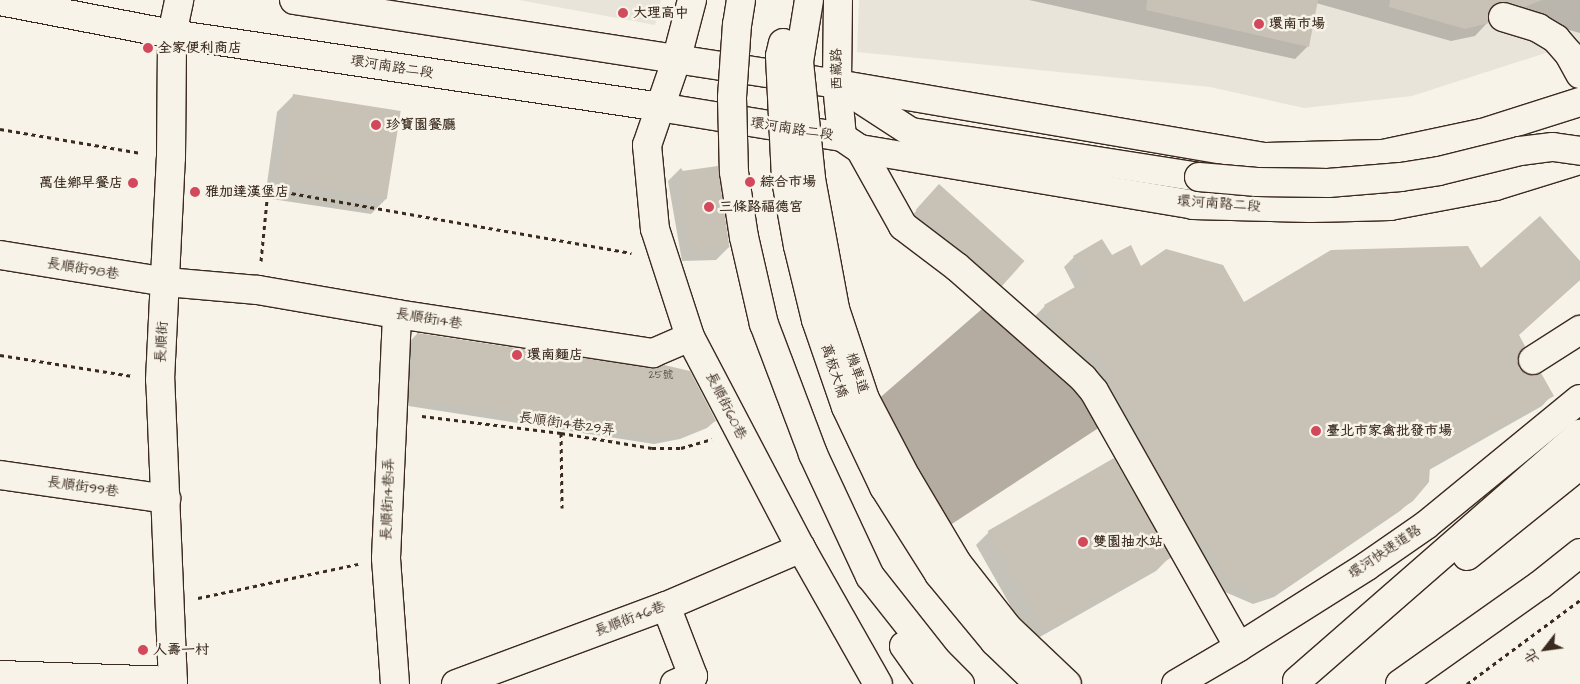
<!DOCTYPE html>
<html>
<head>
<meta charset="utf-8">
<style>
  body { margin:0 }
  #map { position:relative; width:1580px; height:684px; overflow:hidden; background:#f7f3e8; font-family:"Architects Daughter","LXGW WenKai TC",sans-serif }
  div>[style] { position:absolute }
  .built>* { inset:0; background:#e9e4d9 }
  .water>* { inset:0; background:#b4aca0 }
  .shadow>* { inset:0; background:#0003 }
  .building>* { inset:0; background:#c8c1b6; transform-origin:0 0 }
  .path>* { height:3px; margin-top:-1.5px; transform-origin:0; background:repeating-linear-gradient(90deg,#3b2a1e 0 4px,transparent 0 8px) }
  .roads { filter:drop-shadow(1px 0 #3b2a1e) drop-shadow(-1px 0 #3b2a1e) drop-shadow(0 1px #3b2a1e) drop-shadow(0 -1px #3b2a1e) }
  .minor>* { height:28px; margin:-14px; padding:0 14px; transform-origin:14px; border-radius:14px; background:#f7f3e8 }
  .highway>* { height:28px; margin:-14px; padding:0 14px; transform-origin:14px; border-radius:14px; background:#f7f3e8 }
  .bridges { filter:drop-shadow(1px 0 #3b2a1e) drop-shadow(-1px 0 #3b2a1e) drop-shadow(0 1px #3b2a1e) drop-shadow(0 -1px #3b2a1e) }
  .minor-bridge>* { height:28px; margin:-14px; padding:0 14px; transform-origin:14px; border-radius:14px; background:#f7f3e8 }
  .highway-bridge>* { height:28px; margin:-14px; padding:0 14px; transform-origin:14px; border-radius:14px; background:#f7f3e8 }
  .dots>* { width:14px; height:14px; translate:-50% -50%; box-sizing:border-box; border:2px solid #f7f3e8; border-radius:50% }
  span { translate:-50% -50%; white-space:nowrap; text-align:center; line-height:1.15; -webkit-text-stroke:5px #f7f3e8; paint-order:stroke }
  .number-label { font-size:11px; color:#5e5044 }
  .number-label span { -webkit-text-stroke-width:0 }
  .poi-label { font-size:14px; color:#3b2a1e; font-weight:700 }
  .left { translate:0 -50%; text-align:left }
  .right { translate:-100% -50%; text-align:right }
  .street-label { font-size:14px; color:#3b2a1e }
  .north { position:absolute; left:1520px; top:624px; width:50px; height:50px; -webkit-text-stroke:4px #f7f3e8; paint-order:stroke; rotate:240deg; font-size:14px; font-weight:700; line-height:20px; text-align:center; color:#3b2a1e }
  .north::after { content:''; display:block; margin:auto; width:18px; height:22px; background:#3b2a1e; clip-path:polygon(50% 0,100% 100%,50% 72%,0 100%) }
</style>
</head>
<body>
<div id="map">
  <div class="built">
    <i style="clip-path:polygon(519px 0,661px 0,655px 25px)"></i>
    <i style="clip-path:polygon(859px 0,1580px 0,1580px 42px,1412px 96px,1304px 108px,1210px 87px,857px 52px)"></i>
  </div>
  <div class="water">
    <i style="clip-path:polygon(982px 309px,1071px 382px,1100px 427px,935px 535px,868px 408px)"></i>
  </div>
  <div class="shadow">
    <i style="clip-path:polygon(1029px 0,1580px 0,1580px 33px,1503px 12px,1499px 16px,1487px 14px,1488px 22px,1475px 36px,1451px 41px,1316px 3px,1308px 46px,1295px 59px)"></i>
    <i style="clip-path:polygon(294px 95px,387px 198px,371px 214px,265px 198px,277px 112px)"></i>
    <i style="clip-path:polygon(681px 168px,729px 247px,716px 260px,682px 261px,668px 181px)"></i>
    <i style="clip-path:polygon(932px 193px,1001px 285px,994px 292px,909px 219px)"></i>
    <i style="clip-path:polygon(1074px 257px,1112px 257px,1244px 303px,1480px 270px,1580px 263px,1580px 280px,1518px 335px,1516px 361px,1519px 369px,1552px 395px,1542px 406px,1429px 470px,1412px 500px,1400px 511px,1274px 597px,1253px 604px,1225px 592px,1219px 596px,1081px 356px,1068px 363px,1053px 350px,1034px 317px,1045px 306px,1075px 288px,1064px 267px)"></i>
    <i style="clip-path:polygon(417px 334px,651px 370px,715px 421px,707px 428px,680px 439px,654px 444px,402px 405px,410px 341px)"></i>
    <i style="clip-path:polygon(989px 532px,1169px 558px,1156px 571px,1031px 642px,976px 545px)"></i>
  </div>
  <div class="building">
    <i style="clip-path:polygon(1147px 0,1318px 0,1309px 47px,1146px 10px)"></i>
    <i style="clip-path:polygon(1390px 0,1542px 0,1525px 7px,1499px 2px,1492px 6px,1488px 12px,1489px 23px,1465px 29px,1389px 7px)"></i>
    <i style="left:293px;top:94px;width:109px;height:89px;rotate:9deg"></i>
    <i style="left:718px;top:166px;width:82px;height:38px;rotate:82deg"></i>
    <i style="left:939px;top:184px;width:115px;height:35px;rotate:42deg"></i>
    <i style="clip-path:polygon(1540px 216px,1580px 261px,1580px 280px,1519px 335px,1525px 346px,1519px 353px,1517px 361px,1520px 368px,1526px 374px,1534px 376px,1541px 373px,1554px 396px,1430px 466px,1429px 482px,1413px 501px,1286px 587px,1265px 594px,1236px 582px,1229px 586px,1203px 540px,1198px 543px,1141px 443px,1146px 440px,1092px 346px,1079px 354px,1063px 340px,1044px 305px,1087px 280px,1073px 256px,1102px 239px,1112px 255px,1131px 245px,1141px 266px,1166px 249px,1223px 265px,1244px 302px,1331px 250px,1468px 246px,1481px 268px)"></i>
    <i style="clip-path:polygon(417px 333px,651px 368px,664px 365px,690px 371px,716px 421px,688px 433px,662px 438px,409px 398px)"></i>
    <i style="left:1114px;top:458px;width:115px;height:146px;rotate:60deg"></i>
  </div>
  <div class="path">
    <i style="left:0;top:129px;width:143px;rotate:9.7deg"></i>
    <i style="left:261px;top:261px;width:72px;rotate:-84.4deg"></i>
    <i style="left:268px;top:189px;width:369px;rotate:10deg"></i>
    <i style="left:0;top:355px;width:134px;rotate:9deg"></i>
    <i style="left:422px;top:416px;width:140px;rotate:7deg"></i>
    <i style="left:561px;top:433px;width:92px;rotate:9.4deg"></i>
    <i style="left:652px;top:448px;width:29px"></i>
    <i style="left:681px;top:448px;width:32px;rotate:-16deg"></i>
    <i style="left:561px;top:433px;width:75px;rotate:89.2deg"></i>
    <i style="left:198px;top:598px;width:164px;rotate:-12deg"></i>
    <i style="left:1467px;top:684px;width:141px;rotate:-36.6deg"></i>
  </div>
  <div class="roads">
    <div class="minor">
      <i style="left:294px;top:0;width:549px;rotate:8.79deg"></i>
      <i style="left:837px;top:84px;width:435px;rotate:9.7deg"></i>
      <i style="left:1266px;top:157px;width:117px;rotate:-1.5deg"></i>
      <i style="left:1383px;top:154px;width:101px;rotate:-12deg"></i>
      <i style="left:1482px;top:133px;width:103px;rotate:-17.6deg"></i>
      <i style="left:692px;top:0;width:63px;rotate:104.7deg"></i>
      <i style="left:676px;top:61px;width:89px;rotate:109deg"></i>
      <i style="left:647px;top:145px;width:84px;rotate:84.6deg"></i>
      <i style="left:655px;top:229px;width:114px;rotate:72deg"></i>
      <i style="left:690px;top:337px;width:238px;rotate:62.3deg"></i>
      <i style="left:801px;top:548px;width:156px;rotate:60.5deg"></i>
      <i style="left:838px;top:0;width:84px;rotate:90.7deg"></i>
      <i style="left:837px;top:84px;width:53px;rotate:84.6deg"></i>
      <i style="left:0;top:1px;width:175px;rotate:10.9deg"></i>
      <i style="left:172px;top:34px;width:492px;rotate:8.5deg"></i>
      <i style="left:659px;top:107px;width:185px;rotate:9.3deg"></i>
      <i style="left:842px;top:137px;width:22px;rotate:34deg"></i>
      <i style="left:860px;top:149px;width:338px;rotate:9.5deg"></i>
      <i style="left:1193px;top:205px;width:117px;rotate:1.5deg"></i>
      <i style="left:1310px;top:208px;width:80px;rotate:-1.4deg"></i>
      <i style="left:1390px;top:206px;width:108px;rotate:-10.7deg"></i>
      <i style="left:1496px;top:186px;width:88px;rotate:-17.2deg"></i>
      <i style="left:1503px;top:17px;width:37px;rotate:17deg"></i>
      <i style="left:1538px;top:28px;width:21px;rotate:31deg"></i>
      <i style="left:1556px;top:39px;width:20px;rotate:49deg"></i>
      <i style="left:1569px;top:54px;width:23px;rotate:61deg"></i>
      <i style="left:860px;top:149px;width:88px;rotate:60.8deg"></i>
      <i style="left:903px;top:226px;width:68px;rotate:37.2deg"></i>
      <i style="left:957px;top:267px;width:168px;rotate:41.4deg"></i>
      <i style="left:1083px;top:378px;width:17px;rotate:50deg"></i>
      <i style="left:1094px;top:391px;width:294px;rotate:60.5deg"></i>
      <i style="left:0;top:255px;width:168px;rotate:9.2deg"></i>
      <i style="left:166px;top:282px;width:92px;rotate:5deg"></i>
      <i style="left:258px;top:290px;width:141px;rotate:9.8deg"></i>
      <i style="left:397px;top:314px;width:259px;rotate:8.7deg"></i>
      <i style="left:653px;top:353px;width:40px;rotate:-23.4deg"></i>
      <i style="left:1533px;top:360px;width:56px;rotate:-32.6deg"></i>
      <i style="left:0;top:475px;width:168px;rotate:8.2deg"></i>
      <i style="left:666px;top:606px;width:75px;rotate:68.9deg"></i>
      <i style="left:693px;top:676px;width:20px;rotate:156deg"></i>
      <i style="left:0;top:675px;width:173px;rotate:2deg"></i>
      <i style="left:173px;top:684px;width:304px;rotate:-92.4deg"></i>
      <i style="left:160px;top:380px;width:222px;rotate:-87.2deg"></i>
      <i style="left:171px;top:158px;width:124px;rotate:-89.5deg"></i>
      <i style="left:172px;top:34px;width:35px;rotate:-78deg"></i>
      <i style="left:395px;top:684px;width:126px;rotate:-94.1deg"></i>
      <i style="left:386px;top:558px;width:244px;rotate:-87.4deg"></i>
      <i style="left:456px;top:684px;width:224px;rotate:-20.4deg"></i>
      <i style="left:666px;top:606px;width:147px;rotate:-23.2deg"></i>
      <i style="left:1400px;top:684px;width:171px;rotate:-35.3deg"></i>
      <i style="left:1540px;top:585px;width:51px;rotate:-38.7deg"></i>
    </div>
    <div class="highway">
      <i style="left:837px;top:84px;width:88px;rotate:33deg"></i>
      <i style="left:911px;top:132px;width:291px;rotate:8.9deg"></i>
      <i style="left:1467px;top:556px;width:145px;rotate:-38.8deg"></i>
      <i style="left:1297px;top:681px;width:376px;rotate:-41.1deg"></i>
      <i style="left:1176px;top:684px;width:73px;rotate:-30.4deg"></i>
      <i style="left:1239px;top:647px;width:151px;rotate:-32.3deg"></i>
      <i style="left:1367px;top:566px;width:72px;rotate:-34.8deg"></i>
      <i style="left:1426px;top:525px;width:199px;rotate:-39.3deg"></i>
    </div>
  </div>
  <div class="bridges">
    <div class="minor-bridge">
      <i style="left:741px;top:0;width:24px;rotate:99deg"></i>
      <i style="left:737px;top:24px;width:74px;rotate:93.9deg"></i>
      <i style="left:732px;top:98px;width:74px;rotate:88.5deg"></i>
      <i style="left:734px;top:172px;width:66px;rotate:81.3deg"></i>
      <i style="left:744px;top:237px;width:89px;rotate:77.1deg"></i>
      <i style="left:764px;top:324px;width:139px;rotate:69.3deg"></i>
      <i style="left:813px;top:454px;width:135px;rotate:65deg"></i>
      <i style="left:870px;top:576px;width:110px;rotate:51.7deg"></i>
      <i style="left:938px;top:662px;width:31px;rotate:45deg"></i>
      <i style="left:809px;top:0;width:63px;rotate:99.2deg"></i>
      <i style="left:799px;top:62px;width:118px;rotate:84.1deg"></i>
      <i style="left:811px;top:179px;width:132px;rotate:79.5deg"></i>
      <i style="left:835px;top:309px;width:95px;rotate:71.6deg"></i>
      <i style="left:865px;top:399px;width:88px;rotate:62.3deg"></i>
      <i style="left:906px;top:477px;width:100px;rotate:59.3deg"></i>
      <i style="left:957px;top:563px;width:83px;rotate:51.9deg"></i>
      <i style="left:1008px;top:628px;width:81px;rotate:43.5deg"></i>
      <i style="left:783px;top:43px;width:13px;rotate:103deg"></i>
      <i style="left:780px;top:56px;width:124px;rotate:87.2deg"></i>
      <i style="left:786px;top:180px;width:67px;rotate:79.7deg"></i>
      <i style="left:798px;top:246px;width:76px;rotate:76.3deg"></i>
      <i style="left:816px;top:320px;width:92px;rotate:71deg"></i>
      <i style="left:846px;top:407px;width:89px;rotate:64.6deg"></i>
      <i style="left:884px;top:487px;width:103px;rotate:57.7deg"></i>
      <i style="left:939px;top:574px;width:88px;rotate:50.5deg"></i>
      <i style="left:995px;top:642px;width:61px;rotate:43.7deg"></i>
      <i style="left:904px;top:646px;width:47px;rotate:54.6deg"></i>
    </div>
    <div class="highway-bridge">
      <i style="left:1199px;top:177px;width:58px;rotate:4.9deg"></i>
      <i style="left:1257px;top:182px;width:71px;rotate:0.8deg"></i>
      <i style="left:1328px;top:183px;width:73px;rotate:-4.7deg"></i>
      <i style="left:1401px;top:177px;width:38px;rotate:-9deg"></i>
      <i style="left:1439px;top:171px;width:83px;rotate:-13.9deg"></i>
      <i style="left:1520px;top:151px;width:33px;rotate:-7deg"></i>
      <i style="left:1553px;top:147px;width:27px;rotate:8deg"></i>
    </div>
  </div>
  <div class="dots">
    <i style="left:623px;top:13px;background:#d1495b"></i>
    <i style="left:1259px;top:24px;background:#d1495b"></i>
    <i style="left:148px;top:48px;background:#d1495b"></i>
    <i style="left:376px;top:125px;background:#d1495b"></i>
    <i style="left:750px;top:182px;background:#d1495b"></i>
    <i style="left:133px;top:183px;background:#d1495b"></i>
    <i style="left:195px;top:192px;background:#d1495b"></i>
    <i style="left:709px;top:207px;background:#d1495b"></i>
    <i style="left:517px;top:355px;background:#d1495b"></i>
    <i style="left:1316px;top:431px;background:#d1495b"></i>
    <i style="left:1083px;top:542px;background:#d1495b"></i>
    <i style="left:143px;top:650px;background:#d1495b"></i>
  </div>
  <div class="number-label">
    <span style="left:661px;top:375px">25號</span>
  </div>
  <div class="poi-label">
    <span class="left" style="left:633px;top:13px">大理高中</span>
    <span class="left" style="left:1269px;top:24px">環南市場</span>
    <span class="left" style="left:158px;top:48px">全家便利商店</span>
    <span class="left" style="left:386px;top:125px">珍寶園餐廳</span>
    <span class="left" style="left:760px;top:182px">綜合市場</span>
    <span class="right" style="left:123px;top:183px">萬佳鄉早餐店</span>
    <span class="left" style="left:205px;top:192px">雅加達漢堡店</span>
    <span class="left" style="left:719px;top:207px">三條路福德宮</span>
    <span class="left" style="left:527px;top:355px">環南麵店</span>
    <span class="left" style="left:1326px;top:431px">臺北市家禽批發市場</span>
    <span class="left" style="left:1093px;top:542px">雙園抽水站</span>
    <span class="left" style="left:153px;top:650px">人壽一村</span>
  </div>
  <div class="street-label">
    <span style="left:392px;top:67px;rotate:9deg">環河南路二段</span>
    <span style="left:837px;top:69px;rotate:-91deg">西藏路</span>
    <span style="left:792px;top:129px;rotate:9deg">環河南路二段</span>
    <span style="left:1219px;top:204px;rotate:4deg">環河南路二段</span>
    <span style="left:83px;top:269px;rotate:9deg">長順街98巷</span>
    <span style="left:429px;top:319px;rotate:9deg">長順街14巷</span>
    <span style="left:162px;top:342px;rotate:-87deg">長順街</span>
    <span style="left:834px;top:371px;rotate:71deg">萬板大橋</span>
    <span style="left:857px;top:373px;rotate:71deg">機車道</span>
    <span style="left:726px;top:406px;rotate:63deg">長順街60巷</span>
    <span style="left:567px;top:424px;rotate:8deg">長順街14巷29弄</span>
    <span style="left:83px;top:487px;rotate:8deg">長順街99巷</span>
    <span style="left:388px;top:499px;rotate:-88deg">長順街14巷1弄</span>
    <span style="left:1385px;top:552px;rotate:-34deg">環河快速道路</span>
    <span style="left:630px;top:619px;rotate:-21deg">長順街46巷</span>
  </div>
  <div class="north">北</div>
</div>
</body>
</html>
